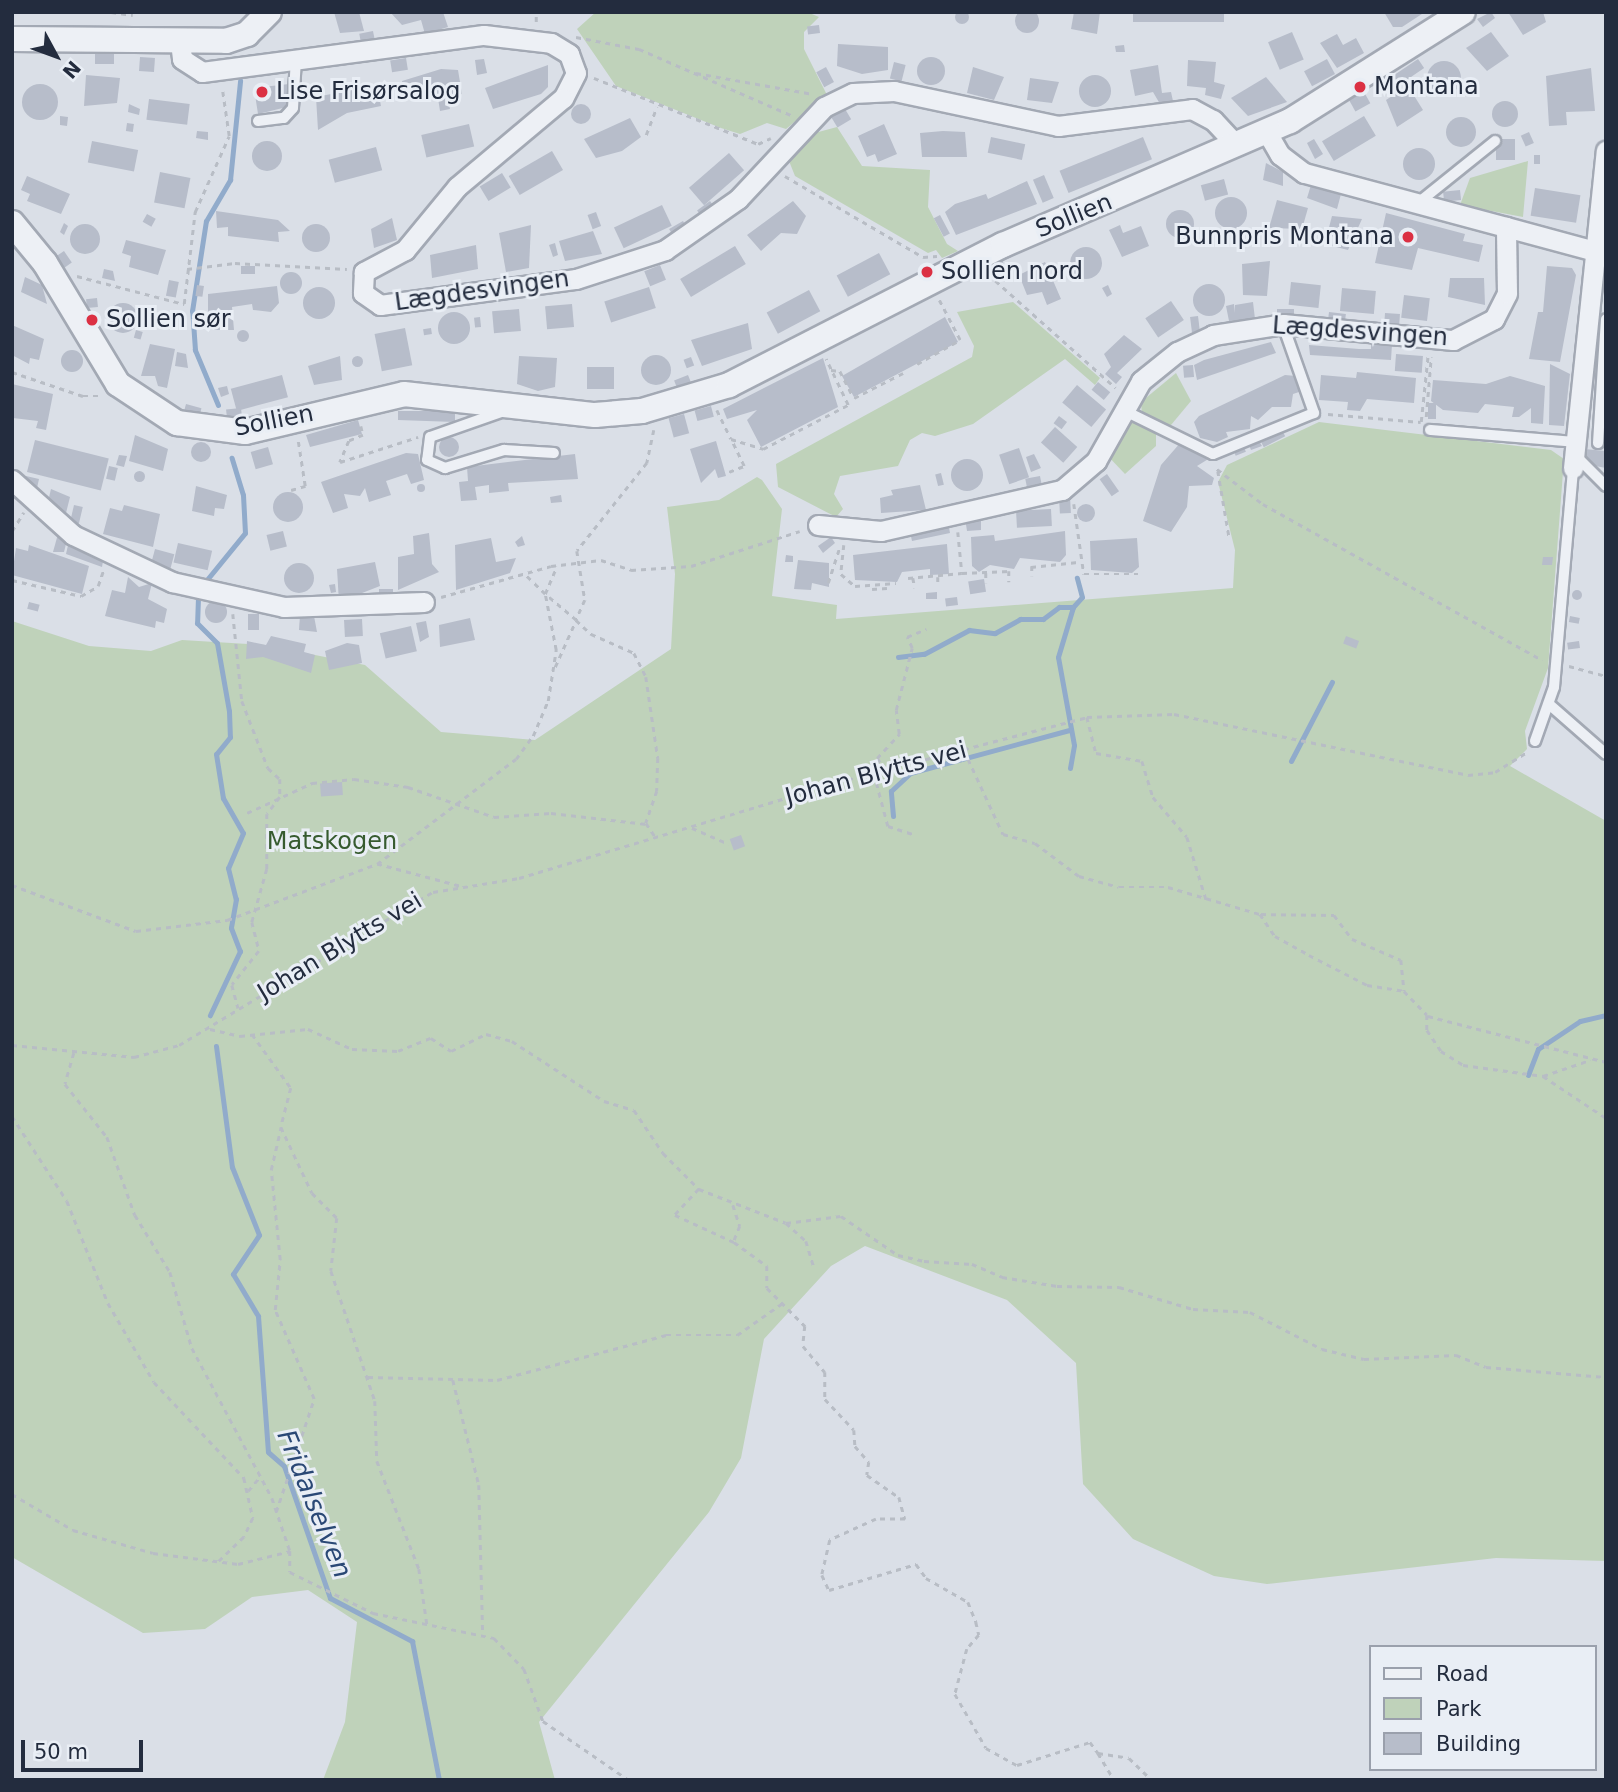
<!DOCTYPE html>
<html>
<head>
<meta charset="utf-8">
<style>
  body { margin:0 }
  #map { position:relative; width:1618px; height:1792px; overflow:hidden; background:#dadfe7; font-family:"DejaVu Sans",sans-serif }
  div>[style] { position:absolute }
  .green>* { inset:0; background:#bfd2ba }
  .stream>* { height:5px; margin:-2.5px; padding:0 2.5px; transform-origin:2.5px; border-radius:2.5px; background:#91abcb }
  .building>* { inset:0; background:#b7bdca; transform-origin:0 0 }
  .round { border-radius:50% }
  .path>* { height:2.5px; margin-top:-1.25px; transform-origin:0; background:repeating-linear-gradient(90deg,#b8bdc5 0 5px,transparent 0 10px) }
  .roads { filter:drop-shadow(2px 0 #a3a9b4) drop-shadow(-2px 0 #a3a9b4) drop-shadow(0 2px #a3a9b4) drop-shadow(0 -2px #a3a9b4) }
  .service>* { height:10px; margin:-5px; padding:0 5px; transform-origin:5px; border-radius:5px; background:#edf0f5 }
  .minor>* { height:19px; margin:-9.5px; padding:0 9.5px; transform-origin:9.5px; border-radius:9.5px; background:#edf0f5 }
  .tertiary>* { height:24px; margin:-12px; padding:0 12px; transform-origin:12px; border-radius:12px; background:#edf0f5 }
  .dots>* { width:19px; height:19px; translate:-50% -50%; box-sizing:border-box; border:4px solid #e9eef5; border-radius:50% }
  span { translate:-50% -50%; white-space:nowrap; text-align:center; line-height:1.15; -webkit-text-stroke:6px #e9eef5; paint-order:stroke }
  .poi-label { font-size:24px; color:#232c3e }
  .left { translate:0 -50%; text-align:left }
  .right { translate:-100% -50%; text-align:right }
  .street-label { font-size:24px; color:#232c3e }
  .park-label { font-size:24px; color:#365b2f }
  .water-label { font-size:26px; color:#2a4875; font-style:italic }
  .frame { position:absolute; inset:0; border:14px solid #232c3e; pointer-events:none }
  .legend { position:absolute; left:1369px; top:1645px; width:228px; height:126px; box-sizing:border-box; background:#e9eef5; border:2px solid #9aa0ac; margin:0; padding:9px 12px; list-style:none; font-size:21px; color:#232c3e }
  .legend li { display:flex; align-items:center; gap:14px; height:35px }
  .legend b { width:35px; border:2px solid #9aa0ac }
  .north { position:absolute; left:21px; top:21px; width:70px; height:70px; -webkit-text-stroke:5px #e9eef5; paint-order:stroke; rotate:131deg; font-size:19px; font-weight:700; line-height:28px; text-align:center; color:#232c3e }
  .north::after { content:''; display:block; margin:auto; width:24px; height:32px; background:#232c3e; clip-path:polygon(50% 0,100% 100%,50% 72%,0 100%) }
  .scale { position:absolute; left:21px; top:1740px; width:122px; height:32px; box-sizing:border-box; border:4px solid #232c3e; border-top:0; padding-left:9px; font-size:21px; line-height:24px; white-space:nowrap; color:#232c3e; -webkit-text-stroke:5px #e9eef5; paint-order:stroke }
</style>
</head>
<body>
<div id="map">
  <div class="green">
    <i style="clip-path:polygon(596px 12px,807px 12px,819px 17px,804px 32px,804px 49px,827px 95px,786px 129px,767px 123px,740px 134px,721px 128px,616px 86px,577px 29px)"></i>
    <i style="clip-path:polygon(837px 127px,862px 166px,930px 170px,928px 207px,947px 244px,958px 251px,942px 258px,936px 250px,928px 253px,795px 176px,789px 161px,811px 134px)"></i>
    <i style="clip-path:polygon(1528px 161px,1523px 217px,1460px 205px,1470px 178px)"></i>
    <i style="clip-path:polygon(1013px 302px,1100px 378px,1095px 385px,1065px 359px,973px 424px,935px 436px,922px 433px,910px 440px,898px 466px,840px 476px,834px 494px,843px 509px,836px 517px,778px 487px,776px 464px,972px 357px,974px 346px,957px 312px)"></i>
    <i style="clip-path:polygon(1176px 373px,1191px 401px,1171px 425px,1158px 424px,1142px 415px,1141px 402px)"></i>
    <i style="clip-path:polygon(1128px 417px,1156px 433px,1156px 446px,1125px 474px,1105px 453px)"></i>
    <i style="clip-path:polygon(1319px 422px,1551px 450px,1564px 459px,1548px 668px,1525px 731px,1527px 749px,1510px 766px,1606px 821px,1606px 1561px,1496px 1558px,1267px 1584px,1214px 1576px,1133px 1539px,1083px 1484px,1076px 1363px,1007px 1300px,865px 1246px,831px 1266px,764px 1339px,741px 1458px,709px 1512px,539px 1722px,555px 1780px,323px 1780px,345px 1722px,357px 1622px,308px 1590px,252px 1597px,205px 1629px,143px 1633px,12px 1557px,12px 621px,89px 646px,151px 651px,182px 640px,265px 645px,365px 665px,441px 732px,535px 740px,671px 649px,675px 574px,667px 507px,719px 500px,757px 477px,762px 480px,782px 509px,772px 596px,837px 605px,836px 619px,1233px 588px,1235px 550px,1218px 482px,1227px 465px)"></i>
  </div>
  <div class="stream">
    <i style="left:218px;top:405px;width:60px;rotate:-112.7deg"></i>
    <i style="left:195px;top:350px;width:39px;rotate:-94deg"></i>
    <i style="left:192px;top:311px;width:91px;rotate:-81.2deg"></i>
    <i style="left:206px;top:221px;width:48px;rotate:-59.7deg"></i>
    <i style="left:230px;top:180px;width:100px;rotate:-84.2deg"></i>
    <i style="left:205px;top:582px;width:63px;rotate:-50.8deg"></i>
    <i style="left:245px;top:533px;width:38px;rotate:-93deg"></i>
    <i style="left:243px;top:495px;width:39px;rotate:-107deg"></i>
    <i style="left:198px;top:597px;width:26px;rotate:92deg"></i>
    <i style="left:197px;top:623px;width:28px;rotate:45deg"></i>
    <i style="left:217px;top:643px;width:69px;rotate:80deg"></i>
    <i style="left:229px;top:711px;width:26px;rotate:88deg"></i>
    <i style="left:230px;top:737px;width:22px;rotate:129deg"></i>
    <i style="left:216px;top:754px;width:45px;rotate:81deg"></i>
    <i style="left:223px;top:798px;width:40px;rotate:60.3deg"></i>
    <i style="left:243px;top:833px;width:38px;rotate:113deg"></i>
    <i style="left:228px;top:868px;width:32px;rotate:76deg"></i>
    <i style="left:236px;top:899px;width:29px;rotate:100deg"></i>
    <i style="left:231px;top:928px;width:25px;rotate:69deg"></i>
    <i style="left:240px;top:951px;width:71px;rotate:115.1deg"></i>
    <i style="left:898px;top:657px;width:26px;rotate:-7deg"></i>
    <i style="left:924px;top:654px;width:51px;rotate:-28.1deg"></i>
    <i style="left:969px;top:630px;width:26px;rotate:7deg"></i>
    <i style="left:995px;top:633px;width:29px;rotate:-29deg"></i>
    <i style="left:1020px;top:619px;width:23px"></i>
    <i style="left:1043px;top:619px;width:20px;rotate:-37deg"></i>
    <i style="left:1059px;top:607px;width:14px"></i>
    <i style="left:1073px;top:607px;width:13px;rotate:-48deg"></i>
    <i style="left:1082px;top:597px;width:20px;rotate:-105deg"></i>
    <i style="left:1291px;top:761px;width:89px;rotate:-62.6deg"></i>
    <i style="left:1070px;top:768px;width:23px;rotate:-80deg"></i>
    <i style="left:1074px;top:745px;width:89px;rotate:-100.3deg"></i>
    <i style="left:1058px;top:657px;width:52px;rotate:-73.3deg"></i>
    <i style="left:893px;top:816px;width:25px;rotate:-95deg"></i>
    <i style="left:891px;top:791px;width:26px;rotate:-43deg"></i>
    <i style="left:910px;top:773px;width:165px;rotate:-15.1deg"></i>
    <i style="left:216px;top:1046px;width:122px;rotate:82.5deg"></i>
    <i style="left:232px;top:1167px;width:73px;rotate:68.3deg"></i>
    <i style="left:259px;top:1235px;width:47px;rotate:123.7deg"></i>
    <i style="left:233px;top:1274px;width:49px;rotate:59.2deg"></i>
    <i style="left:258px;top:1316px;width:136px;rotate:85.8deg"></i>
    <i style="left:268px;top:1452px;width:21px;rotate:41deg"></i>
    <i style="left:284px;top:1466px;width:140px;rotate:70.8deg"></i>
    <i style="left:330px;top:1598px;width:93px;rotate:27.7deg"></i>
    <i style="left:412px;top:1641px;width:142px;rotate:79deg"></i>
    <i style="left:1528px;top:1075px;width:28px;rotate:-69deg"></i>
    <i style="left:1538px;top:1049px;width:50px;rotate:-33.7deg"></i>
    <i style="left:1580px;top:1021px;width:27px;rotate:-13deg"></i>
  </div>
  <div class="building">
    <i class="round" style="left:1015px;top:9px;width:24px;height:24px"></i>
    <i class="round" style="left:955px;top:10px;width:14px;height:14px"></i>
    <i style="clip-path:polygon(334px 12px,359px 12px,364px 31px,340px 33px)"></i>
    <i style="clip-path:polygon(390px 12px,443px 12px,448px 27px,425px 34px,421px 20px,402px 25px)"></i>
    <i style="clip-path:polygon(1074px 12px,1100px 12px,1097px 34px,1071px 29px)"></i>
    <i style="left:1133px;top:12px;width:91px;height:10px"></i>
    <i style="clip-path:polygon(1384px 12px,1425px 12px,1402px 27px,1393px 27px)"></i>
    <i style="clip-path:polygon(1491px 12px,1495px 18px,1483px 27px,1477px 19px)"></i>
    <i style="clip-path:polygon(1508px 12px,1543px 12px,1546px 22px,1523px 35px)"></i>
    <i style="left:819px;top:25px;width:8px;height:12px;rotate:83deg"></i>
    <i style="left:373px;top:31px;width:10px;height:14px;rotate:79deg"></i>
    <i style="left:1292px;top:32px;width:30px;height:26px;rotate:67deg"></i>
    <i style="clip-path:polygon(1491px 32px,1509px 56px,1487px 71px,1466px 48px)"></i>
    <i style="clip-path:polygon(1337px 34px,1343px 45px,1356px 38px,1364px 53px,1337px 68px,1320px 43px)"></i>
    <i style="clip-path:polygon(838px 44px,888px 47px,888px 70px,862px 74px,837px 66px)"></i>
    <i style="clip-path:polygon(1124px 45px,1125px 52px,1116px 52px,1115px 46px)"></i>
    <i style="left:114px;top:52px;width:12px;height:19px;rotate:90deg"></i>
    <i style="left:140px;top:57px;width:15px;height:14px;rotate:4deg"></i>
    <i class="round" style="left:917px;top:57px;width:28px;height:28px"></i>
    <i style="left:406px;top:58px;width:12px;height:16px;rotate:81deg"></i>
    <i style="clip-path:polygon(484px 59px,487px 73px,477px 75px,475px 60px)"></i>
    <i style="left:1327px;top:59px;width:17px;height:26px;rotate:62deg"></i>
    <i style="left:1418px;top:59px;width:11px;height:30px;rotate:56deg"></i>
    <i style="clip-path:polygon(1188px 60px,1216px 62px,1214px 82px,1225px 85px,1221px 99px,1205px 95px,1206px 88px,1187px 86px)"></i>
    <i class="round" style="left:1427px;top:61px;width:34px;height:34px"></i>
    <i style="left:894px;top:62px;width:12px;height:17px;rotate:14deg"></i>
    <i style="clip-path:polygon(548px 65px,548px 87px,541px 94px,493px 109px,485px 88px)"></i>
    <i style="clip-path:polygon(1158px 65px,1162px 93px,1171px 92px,1173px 101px,1160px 104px,1153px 92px,1135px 96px,1130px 70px)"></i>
    <i style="left:826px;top:67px;width:17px;height:11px;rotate:62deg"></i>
    <i style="clip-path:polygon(973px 67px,1004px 77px,994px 100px,967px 93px)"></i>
    <i style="clip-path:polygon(1591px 68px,1595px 111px,1566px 112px,1567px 125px,1549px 126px,1546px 76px)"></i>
    <i style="clip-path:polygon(441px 69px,458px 70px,462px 94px,447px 97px,450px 109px,440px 111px,438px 98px,405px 100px,402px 81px)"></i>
    <i class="round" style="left:1079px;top:75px;width:32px;height:32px"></i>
    <i style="clip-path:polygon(86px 75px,120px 78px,117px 103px,84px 106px)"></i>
    <i style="clip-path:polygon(1266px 77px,1287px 102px,1248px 116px,1231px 98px)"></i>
    <i style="clip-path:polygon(1030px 78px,1059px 82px,1052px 103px,1027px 100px)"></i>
    <i style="clip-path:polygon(289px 84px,291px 106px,258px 114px,254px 88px)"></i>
    <i class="round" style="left:22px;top:84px;width:36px;height:36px"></i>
    <i style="clip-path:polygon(377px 85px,381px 106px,347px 113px,318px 130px,316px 97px)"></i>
    <i style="clip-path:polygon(1408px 86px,1423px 110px,1397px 127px,1386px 100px)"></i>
    <i style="left:1364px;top:92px;width:13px;height:17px;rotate:61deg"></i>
    <i style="left:149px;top:99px;width:41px;height:21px;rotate:7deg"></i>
    <i class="round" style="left:1492px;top:101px;width:26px;height:26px"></i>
    <i style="clip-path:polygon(129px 104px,140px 109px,139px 115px,128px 112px)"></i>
    <i class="round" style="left:571px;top:104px;width:20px;height:20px"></i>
    <i style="left:845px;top:109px;width:12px;height:16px;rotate:59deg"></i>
    <i style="clip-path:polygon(60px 116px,68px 117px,67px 126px,60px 125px)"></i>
    <i style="left:1364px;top:116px;width:23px;height:49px;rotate:59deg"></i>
    <i class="round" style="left:1446px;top:117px;width:30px;height:30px"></i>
    <i style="clip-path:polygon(630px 118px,641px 137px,622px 151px,596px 158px,584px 139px)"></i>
    <i style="left:127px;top:123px;width:7px;height:8px;rotate:8deg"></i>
    <i style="left:469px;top:124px;width:23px;height:49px;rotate:77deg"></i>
    <i style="clip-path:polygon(884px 124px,897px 154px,878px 162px,875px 154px,867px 157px,858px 136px)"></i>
    <i style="clip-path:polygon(197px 131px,208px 132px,208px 140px,196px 138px)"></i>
    <i style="clip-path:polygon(943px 131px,965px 132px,967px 157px,922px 157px,920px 133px)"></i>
    <i style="left:1529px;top:132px;width:12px;height:9px;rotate:66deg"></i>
    <i style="left:991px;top:137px;width:35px;height:16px;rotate:12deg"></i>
    <i style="left:1143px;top:137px;width:24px;height:90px;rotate:68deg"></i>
    <i style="clip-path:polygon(1314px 139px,1323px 154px,1315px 159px,1307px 143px)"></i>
    <i style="left:1496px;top:139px;width:19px;height:21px"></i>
    <i class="round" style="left:252px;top:141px;width:30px;height:30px"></i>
    <i style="left:92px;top:141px;width:47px;height:22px;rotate:11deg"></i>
    <i style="left:376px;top:147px;width:24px;height:49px;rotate:75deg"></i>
    <i class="round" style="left:1403px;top:148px;width:32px;height:32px"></i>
    <i style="left:552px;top:151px;width:22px;height:50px;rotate:60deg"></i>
    <i style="left:729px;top:153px;width:23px;height:53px;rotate:49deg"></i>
    <i style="left:1534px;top:155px;width:6px;height:9px"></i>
    <i style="clip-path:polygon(1266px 163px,1283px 172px,1283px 186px,1263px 180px)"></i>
    <i style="left:160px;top:172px;width:31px;height:31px;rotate:11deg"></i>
    <i style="left:502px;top:173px;width:17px;height:26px;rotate:59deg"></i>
    <i style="left:1044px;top:175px;width:25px;height:12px;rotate:67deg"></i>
    <i style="clip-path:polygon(27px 176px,70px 194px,61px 214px,27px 201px,30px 194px,21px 190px)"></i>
    <i style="left:1224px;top:179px;width:16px;height:24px;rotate:75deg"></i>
    <i style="clip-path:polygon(1027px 181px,1037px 204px,956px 235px,945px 212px,955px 204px,986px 194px,988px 199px)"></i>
    <i style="clip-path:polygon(1311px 185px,1341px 194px,1337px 209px,1307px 198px)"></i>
    <i style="left:1535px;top:188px;width:46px;height:28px;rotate:9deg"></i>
    <i style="left:1460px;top:190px;width:10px;height:17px;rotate:84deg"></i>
    <i class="round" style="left:1215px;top:197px;width:32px;height:32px"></i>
    <i style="clip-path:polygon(1277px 200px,1308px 208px,1302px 229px,1269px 228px)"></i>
    <i style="left:710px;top:201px;width:9px;height:16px;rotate:54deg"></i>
    <i style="clip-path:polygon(793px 201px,806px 216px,797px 234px,781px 233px,761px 251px,747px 235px)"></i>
    <i style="left:662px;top:205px;width:23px;height:53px;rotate:65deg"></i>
    <i class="round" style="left:1166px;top:210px;width:28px;height:28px"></i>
    <i style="clip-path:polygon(216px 211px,278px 220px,290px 231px,278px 232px,279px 242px,228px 236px,228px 227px,217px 228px)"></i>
    <i style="left:596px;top:212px;width:15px;height:9px;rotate:70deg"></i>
    <i style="clip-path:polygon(1386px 213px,1465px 234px,1463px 241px,1483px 245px,1479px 262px,1418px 248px,1412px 270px,1375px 263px)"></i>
    <i style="left:147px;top:214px;width:10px;height:9px;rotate:29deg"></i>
    <i style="left:940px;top:215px;width:21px;height:7px;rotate:62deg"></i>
    <i style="clip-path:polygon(1332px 216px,1362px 219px,1348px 250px,1332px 246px,1335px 237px,1327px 235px)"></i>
    <i style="clip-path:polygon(392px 218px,397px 240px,374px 248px,371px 229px)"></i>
    <i style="left:683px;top:221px;width:8px;height:16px;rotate:60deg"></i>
    <i style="clip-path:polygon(64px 223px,68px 226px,64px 235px,60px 232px)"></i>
    <i class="round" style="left:70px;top:224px;width:30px;height:30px"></i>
    <i class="round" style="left:302px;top:224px;width:28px;height:28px"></i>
    <i style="clip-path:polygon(531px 225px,529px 268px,506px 272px,499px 233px)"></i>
    <i style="clip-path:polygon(1120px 225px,1123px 233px,1141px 226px,1149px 246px,1122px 257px,1109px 230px)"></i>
    <i style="clip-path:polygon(593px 231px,602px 254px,565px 261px,559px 241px)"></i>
    <i style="clip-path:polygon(126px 240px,166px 250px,158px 275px,129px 267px,131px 256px,122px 253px)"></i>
    <i style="clip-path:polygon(555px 243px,558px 255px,553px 257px,549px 245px)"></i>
    <i style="clip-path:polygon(476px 245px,478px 269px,432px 278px,430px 255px)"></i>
    <i style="left:735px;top:246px;width:21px;height:64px;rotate:59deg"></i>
    <i class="round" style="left:1070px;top:247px;width:32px;height:32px"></i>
    <i style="left:64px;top:251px;width:14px;height:9px;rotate:56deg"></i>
    <i style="left:879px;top:253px;width:24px;height:48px;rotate:62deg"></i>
    <i style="clip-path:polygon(1001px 258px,1005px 266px,990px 273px,987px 266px)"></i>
    <i style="clip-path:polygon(1270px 261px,1267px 296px,1243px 295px,1242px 264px)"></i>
    <i style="clip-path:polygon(1045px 262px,1061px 299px,1047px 305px,1042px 292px,1027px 295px,1019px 275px)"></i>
    <i style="left:660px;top:265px;width:16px;height:17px;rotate:68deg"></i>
    <i style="left:241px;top:266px;width:14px;height:8px"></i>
    <i style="clip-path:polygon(1547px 266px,1572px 268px,1576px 275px,1560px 362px,1529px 359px,1538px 312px,1543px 312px)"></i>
    <i style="clip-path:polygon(104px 269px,113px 271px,115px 281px,102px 278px)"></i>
    <i class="round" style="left:280px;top:272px;width:22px;height:22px"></i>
    <i style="clip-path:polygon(25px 277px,42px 285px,47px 304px,21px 292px)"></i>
    <i style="clip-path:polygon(1450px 278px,1484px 278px,1485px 305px,1448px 297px)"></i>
    <i style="left:169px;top:280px;width:10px;height:16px;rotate:11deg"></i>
    <i style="left:1291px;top:282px;width:30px;height:23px;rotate:6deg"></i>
    <i class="round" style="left:1193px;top:284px;width:32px;height:32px"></i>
    <i style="left:197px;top:285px;width:7px;height:11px;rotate:8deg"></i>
    <i style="clip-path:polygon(1108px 285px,1112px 294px,1107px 297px,1102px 288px)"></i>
    <i style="clip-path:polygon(277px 286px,279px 303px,271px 312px,253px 310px,252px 304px,232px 307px,234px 330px,208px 330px,208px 294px)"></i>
    <i class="round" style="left:303px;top:287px;width:32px;height:32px"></i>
    <i style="left:649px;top:287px;width:22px;height:47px;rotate:72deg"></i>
    <i style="left:1342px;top:288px;width:34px;height:23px;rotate:5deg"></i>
    <i style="left:809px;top:290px;width:24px;height:48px;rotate:62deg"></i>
    <i style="left:1404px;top:295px;width:26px;height:23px;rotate:7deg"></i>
    <i style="left:97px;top:298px;width:9px;height:11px;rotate:84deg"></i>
    <i style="left:1171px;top:301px;width:23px;height:31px;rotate:56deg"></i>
    <i style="clip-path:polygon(1253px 302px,1255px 319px,1229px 321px,1226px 306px,1234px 304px,1235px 313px,1235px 305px)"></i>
    <i class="round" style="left:108px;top:303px;width:30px;height:30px"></i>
    <i style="left:572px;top:304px;width:23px;height:27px;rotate:85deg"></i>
    <i style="left:519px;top:309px;width:22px;height:27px;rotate:85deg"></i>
    <i style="left:1277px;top:309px;width:17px;height:9px"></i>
    <i style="left:1329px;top:312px;width:17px;height:10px;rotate:7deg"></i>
    <i class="round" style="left:438px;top:312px;width:32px;height:32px"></i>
    <i style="left:1385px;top:313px;width:15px;height:14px;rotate:4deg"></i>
    <i style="left:1198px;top:316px;width:16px;height:8px;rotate:83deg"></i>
    <i style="left:480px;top:317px;width:10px;height:6px;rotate:84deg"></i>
    <i style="clip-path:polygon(945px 317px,958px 342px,854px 397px,842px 376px)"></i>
    <i style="clip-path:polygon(748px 323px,752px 349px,702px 366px,691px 340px)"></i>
    <i style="clip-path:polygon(12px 325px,44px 339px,39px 360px,30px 358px,29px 364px,12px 355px)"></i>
    <i style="left:405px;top:328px;width:38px;height:31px;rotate:79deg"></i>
    <i style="left:431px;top:328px;width:6px;height:8px;rotate:81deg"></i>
    <i class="round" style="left:237px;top:330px;width:12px;height:12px"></i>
    <i style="left:136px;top:330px;width:7px;height:8px;rotate:16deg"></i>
    <i style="clip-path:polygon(1124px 335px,1142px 349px,1117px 373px,1122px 377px,1116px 384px,1105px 374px,1111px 367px,1104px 354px)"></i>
    <i style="clip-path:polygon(1271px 342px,1276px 353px,1197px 380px,1194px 365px,1204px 360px)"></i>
    <i style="clip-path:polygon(1371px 342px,1392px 344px,1391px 360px,1310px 355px,1309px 345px,1359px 349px,1371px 349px)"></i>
    <i style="clip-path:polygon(150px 344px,175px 349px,167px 388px,158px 386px,155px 376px,141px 376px)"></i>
    <i class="round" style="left:61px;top:350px;width:22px;height:22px"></i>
    <i style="clip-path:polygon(177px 352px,186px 354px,188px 368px,175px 366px)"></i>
    <i style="left:1396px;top:354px;width:27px;height:17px;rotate:4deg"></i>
    <i class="round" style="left:641px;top:355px;width:30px;height:30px"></i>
    <i class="round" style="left:351.5px;top:355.5px;width:11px;height:11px"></i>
    <i style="clip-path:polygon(340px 356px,342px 380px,314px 385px,308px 366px)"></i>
    <i style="clip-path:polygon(519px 356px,557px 358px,555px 387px,538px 391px,517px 384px)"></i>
    <i style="left:691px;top:357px;width:9px;height:8px;rotate:69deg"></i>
    <i style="clip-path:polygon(823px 358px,838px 407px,761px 447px,747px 420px,757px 410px,727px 419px,723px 409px)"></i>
    <i style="clip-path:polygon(1550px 364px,1570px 374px,1564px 426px,1549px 425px)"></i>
    <i style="left:1193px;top:365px;width:12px;height:10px;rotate:85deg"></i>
    <i style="left:587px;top:367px;width:27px;height:22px"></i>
    <i style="clip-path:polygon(1357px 372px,1416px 378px,1414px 403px,1367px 399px,1360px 411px,1347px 410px,1348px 402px,1319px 400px,1321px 375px,1356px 378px)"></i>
    <i style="left:282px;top:375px;width:23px;height:53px;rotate:75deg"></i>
    <i style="left:688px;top:375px;width:11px;height:15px;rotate:68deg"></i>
    <i style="clip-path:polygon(1285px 375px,1296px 376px,1302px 391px,1293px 394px,1291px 407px,1272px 407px,1258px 420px,1251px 416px,1250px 429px,1226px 432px,1228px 437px,1217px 442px,1200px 438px,1194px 422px,1199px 416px)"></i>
    <i style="clip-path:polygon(1510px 376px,1545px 386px,1543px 424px,1531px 423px,1531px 408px,1519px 417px,1512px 417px,1514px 407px,1485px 404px,1478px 413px,1443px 410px,1431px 401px,1433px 380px,1486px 384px)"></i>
    <i style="left:1098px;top:382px;width:16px;height:10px;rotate:40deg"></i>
    <i style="clip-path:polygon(12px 384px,53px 394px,46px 430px,36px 428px,38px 421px,13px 418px)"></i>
    <i style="left:1077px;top:385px;width:38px;height:23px;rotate:40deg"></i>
    <i style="clip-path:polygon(227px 386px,229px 394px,221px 397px,218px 388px)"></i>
    <i style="left:1428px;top:403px;width:8px;height:16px"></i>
    <i style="left:186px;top:404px;width:16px;height:7px;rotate:15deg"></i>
    <i style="left:711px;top:406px;width:11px;height:17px;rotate:75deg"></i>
    <i style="left:241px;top:408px;width:9px;height:15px;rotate:84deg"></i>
    <i style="clip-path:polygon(398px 411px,455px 411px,455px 422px,398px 420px)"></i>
    <i style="left:684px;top:414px;width:20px;height:16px;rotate:75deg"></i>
    <i style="left:1059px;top:416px;width:10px;height:9px;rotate:37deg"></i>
    <i style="clip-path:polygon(358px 420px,362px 434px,310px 447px,306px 435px)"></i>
    <i style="left:1055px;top:427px;width:30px;height:21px;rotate:42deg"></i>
    <i style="left:1282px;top:430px;width:7px;height:24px;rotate:63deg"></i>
    <i style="clip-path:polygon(135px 435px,168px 449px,163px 471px,129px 461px)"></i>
    <i class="round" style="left:439px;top:437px;width:20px;height:20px"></i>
    <i style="left:35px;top:440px;width:76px;height:33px;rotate:14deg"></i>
    <i style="clip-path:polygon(716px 441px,726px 476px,718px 478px,715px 469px,701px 483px,690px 449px)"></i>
    <i style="clip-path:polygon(1259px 441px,1262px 446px,1251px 450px,1249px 445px)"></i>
    <i style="clip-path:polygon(1181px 442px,1210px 458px,1197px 466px,1214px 478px,1212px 485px,1189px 486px,1187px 507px,1171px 532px,1143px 521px,1161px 465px)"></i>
    <i class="round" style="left:191px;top:442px;width:20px;height:20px"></i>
    <i style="left:268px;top:447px;width:18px;height:18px;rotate:74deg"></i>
    <i style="left:1244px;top:447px;width:5px;height:11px;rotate:68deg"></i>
    <i style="left:1019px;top:448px;width:31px;height:21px;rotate:71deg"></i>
    <i style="clip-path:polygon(1584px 449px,1606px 451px,1606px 468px,1590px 465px)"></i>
    <i style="clip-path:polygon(406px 453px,418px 454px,424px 480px,411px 484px,407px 474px,386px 481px,391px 495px,369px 502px,365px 488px,360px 496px,344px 494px,348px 508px,333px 513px,321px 482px)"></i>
    <i style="clip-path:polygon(575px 454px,578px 479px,508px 483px,509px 491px,489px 493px,489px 485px,475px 487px,477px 500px,461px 501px,459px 482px,468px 481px,467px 467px)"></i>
    <i style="clip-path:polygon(1034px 454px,1041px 468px,1031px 472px,1026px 457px)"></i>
    <i style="clip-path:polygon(119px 455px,127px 456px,124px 467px,116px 465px)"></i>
    <i class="round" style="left:951px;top:459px;width:32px;height:32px"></i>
    <i style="left:109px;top:466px;width:9px;height:13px;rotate:13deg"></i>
    <i class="round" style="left:133.5px;top:470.5px;width:11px;height:11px"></i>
    <i style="left:941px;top:473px;width:12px;height:6px;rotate:76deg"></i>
    <i style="left:1107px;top:474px;width:21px;height:9px;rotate:55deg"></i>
    <i style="clip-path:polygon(26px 476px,39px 479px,37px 488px,24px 483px)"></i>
    <i style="left:1040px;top:476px;width:15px;height:15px;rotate:79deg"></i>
    <i class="round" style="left:417px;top:484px;width:8px;height:8px"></i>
    <i style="clip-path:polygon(920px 485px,926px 510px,881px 513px,880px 498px,893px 495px,891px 490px)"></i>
    <i style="clip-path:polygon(196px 486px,227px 495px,224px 509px,215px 508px,214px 516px,192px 511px)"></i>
    <i style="clip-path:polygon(51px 489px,70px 497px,66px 513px,47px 506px)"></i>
    <i class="round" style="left:273px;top:492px;width:30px;height:30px"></i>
    <i style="clip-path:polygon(561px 495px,562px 502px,551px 503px,550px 497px)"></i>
    <i style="left:1070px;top:496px;width:17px;height:11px;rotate:87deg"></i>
    <i class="round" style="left:1077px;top:504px;width:18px;height:18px"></i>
    <i style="left:74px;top:505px;width:9px;height:17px;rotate:13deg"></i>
    <i style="clip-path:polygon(124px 505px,160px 514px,153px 547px,103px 534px,110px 508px,122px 511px)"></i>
    <i style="left:1051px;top:509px;width:17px;height:35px;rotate:87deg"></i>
    <i style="clip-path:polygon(981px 515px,981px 530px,967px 531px,965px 518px)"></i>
    <i style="clip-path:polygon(948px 522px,950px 533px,912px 541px,910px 532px)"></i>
    <i style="left:283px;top:531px;width:16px;height:17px;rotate:76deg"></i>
    <i style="clip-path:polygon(1065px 531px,1066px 555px,1060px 562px,1020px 558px,1014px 569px,990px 565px,979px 572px,972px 566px,971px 537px,994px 535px,995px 541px)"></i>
    <i style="clip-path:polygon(429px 533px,432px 564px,439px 572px,398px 590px,398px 557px,414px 554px,413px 536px)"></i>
    <i style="clip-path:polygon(58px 534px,67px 540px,64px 552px,53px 552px)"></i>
    <i style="clip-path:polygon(522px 536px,525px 545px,518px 547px,515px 542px)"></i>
    <i style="clip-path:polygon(831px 537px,835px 543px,823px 553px,818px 546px)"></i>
    <i style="clip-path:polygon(491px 538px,496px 562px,516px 558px,510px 573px,456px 590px,455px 545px)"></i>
    <i style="clip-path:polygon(1137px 538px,1139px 567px,1132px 573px,1091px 570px,1090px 541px)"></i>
    <i style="clip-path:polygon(69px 541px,103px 561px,102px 567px,66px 554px)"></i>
    <i style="left:178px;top:543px;width:35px;height:20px;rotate:13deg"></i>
    <i style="clip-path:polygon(947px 544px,949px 574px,930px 575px,930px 569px,902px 572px,897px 582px,855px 580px,853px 555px)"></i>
    <i style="clip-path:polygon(29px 545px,89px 566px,82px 594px,12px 575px,16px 548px,28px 551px)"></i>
    <i style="left:155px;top:549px;width:20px;height:17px;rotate:15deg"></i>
    <i style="clip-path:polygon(786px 555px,793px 556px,793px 562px,785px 562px)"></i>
    <i style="clip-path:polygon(1543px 557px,1553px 557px,1552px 565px,1542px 565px)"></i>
    <i style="clip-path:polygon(798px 560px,829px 563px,829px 587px,812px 583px,811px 590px,794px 589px)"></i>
    <i style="clip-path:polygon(375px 562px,380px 586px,339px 602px,337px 569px)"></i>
    <i class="round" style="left:284px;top:563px;width:30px;height:30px"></i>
    <i style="clip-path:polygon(128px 577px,139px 587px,152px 583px,148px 599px,167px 609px,164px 623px,156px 621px,155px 628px,105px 616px,112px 590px,125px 593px)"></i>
    <i style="left:984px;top:579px;width:13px;height:16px;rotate:81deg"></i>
    <i style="clip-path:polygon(335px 584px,336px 592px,331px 593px,329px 585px)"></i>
    <i style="left:393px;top:589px;width:9px;height:14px;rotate:90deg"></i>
    <i class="round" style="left:1572px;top:590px;width:10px;height:10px"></i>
    <i style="clip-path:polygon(937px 592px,937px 599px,926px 599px,926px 593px)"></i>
    <i style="left:957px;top:597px;width:8px;height:12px;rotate:83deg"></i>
    <i class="round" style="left:205px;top:601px;width:22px;height:22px"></i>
    <i style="left:29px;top:602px;width:11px;height:7px;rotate:15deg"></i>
    <i style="left:248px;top:614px;width:11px;height:16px"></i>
    <i style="clip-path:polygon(300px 615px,314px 616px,317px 632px,299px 630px)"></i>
    <i style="left:1570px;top:616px;width:10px;height:6px;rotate:11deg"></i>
    <i style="clip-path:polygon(470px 618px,475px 640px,440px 647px,439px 625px)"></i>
    <i style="left:362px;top:619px;width:17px;height:18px;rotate:87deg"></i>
    <i style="clip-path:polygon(426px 621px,429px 637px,420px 642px,416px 623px)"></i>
    <i style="left:411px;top:626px;width:26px;height:32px;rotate:77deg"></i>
    <i style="clip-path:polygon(271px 636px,306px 644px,304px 652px,315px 655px,311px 673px,263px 657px,246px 659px,247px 641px,266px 645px)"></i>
    <i style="left:1346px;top:636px;width:14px;height:8px;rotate:21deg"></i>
    <i style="left:1579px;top:641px;width:7px;height:12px;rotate:82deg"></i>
    <i style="clip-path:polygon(347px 643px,359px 645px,362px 663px,329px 670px,325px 651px)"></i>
    <i style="left:342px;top:782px;width:13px;height:22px;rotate:86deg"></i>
    <i style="left:741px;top:835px;width:12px;height:12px;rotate:70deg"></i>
  </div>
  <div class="path">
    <i style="left:111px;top:12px;width:22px;rotate:8deg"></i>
    <i style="left:536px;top:22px;width:10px;rotate:-90deg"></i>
    <i style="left:576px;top:37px;width:64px;rotate:10.8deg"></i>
    <i style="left:639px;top:49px;width:166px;rotate:23.5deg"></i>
    <i style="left:696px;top:73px;width:119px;rotate:10.2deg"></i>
    <i style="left:594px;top:78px;width:177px;rotate:21.9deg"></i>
    <i style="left:758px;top:144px;width:14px;rotate:-25deg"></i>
    <i style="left:646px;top:135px;width:30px;rotate:-69deg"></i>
    <i style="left:785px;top:176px;width:160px;rotate:30.4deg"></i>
    <i style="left:923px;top:257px;width:14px;rotate:-4deg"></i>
    <i style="left:187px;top:269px;width:48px;rotate:-7.1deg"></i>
    <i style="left:235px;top:263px;width:112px;rotate:3.1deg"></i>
    <i style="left:988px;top:274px;width:171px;rotate:41.7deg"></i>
    <i style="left:77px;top:276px;width:111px;rotate:14.7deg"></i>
    <i style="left:184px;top:304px;width:93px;rotate:-83.2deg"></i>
    <i style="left:195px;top:212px;width:83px;rotate:-65.9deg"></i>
    <i style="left:229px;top:136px;width:49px;rotate:-98.3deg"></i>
    <i style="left:917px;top:364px;width:49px;rotate:-29.2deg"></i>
    <i style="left:960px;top:340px;width:45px;rotate:-117.7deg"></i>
    <i style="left:831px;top:370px;width:9px;rotate:6deg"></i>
    <i style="left:840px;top:371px;width:30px;rotate:63deg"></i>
    <i style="left:854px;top:398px;width:55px;rotate:-27deg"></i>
    <i style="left:12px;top:372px;width:75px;rotate:18.7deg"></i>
    <i style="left:83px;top:396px;width:18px"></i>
    <i style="left:717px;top:410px;width:32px;rotate:64deg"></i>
    <i style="left:731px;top:439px;width:34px;rotate:17deg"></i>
    <i style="left:763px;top:449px;width:96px;rotate:-27.4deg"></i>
    <i style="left:848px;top:405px;width:51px;rotate:-115.6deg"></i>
    <i style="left:1328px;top:414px;width:93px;rotate:4.9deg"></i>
    <i style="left:1421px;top:422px;width:68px;rotate:-84.1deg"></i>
    <i style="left:1426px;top:417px;width:60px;rotate:-85.2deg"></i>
    <i style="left:361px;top:426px;width:9px;rotate:77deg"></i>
    <i style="left:363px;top:435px;width:15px;rotate:157deg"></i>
    <i style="left:349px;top:441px;width:23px;rotate:113deg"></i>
    <i style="left:340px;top:462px;width:82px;rotate:-17.8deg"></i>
    <i style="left:654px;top:430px;width:34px;rotate:102deg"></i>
    <i style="left:647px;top:463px;width:112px;rotate:128.5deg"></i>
    <i style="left:577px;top:551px;width:50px;rotate:80.7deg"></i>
    <i style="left:585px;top:600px;width:22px;rotate:114deg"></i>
    <i style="left:576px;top:620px;width:21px;rotate:43deg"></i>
    <i style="left:591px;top:634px;width:47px;rotate:23.8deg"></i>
    <i style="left:634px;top:653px;width:27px;rotate:63deg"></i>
    <i style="left:646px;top:677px;width:82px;rotate:81.6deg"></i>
    <i style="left:658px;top:758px;width:33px;rotate:92deg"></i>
    <i style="left:657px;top:791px;width:34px;rotate:109deg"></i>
    <i style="left:646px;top:823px;width:18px;rotate:56deg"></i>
    <i style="left:1217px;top:469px;width:58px;rotate:37.3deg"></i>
    <i style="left:1263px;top:504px;width:320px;rotate:29.2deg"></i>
    <i style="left:1218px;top:471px;width:66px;rotate:80.4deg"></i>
    <i style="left:729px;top:472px;width:16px;rotate:-22deg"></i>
    <i style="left:744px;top:466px;width:30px;rotate:-116deg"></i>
    <i style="left:291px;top:490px;width:15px;rotate:-16deg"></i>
    <i style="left:305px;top:486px;width:46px;rotate:-98.8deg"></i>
    <i style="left:1074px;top:504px;width:71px;rotate:81.9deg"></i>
    <i style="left:1084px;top:574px;width:54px"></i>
    <i style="left:12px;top:531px;width:22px;rotate:-58deg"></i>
    <i style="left:958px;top:532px;width:41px;rotate:84.4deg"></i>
    <i style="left:962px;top:573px;width:48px;rotate:-2.4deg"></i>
    <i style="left:844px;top:545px;width:29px;rotate:96deg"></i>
    <i style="left:841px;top:574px;width:18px;rotate:41deg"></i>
    <i style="left:855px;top:586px;width:41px;rotate:-4.2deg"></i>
    <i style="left:1032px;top:566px;width:10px;rotate:90deg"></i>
    <i style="left:1031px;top:567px;width:47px;rotate:-6.1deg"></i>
    <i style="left:1009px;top:571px;width:11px;rotate:90deg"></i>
    <i style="left:986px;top:573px;width:10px;rotate:90deg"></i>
    <i style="left:938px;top:577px;width:9px;rotate:90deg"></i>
    <i style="left:908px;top:578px;width:54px;rotate:-5.3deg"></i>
    <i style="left:913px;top:578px;width:10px;rotate:79deg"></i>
    <i style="left:12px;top:580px;width:71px;rotate:13.1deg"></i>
    <i style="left:81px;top:596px;width:20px;rotate:-30deg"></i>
    <i style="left:98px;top:586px;width:18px;rotate:-71deg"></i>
    <i style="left:828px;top:583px;width:39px;rotate:-72deg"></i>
    <i style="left:872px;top:589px;width:15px;rotate:-4deg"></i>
    <i style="left:441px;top:597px;width:114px;rotate:-15.7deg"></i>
    <i style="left:551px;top:566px;width:50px;rotate:-6.8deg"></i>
    <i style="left:601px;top:560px;width:32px;rotate:18deg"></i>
    <i style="left:631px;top:570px;width:60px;rotate:-3.8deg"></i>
    <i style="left:691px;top:566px;width:114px;rotate:-17.8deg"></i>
    <i style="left:233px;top:614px;width:87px;rotate:84.1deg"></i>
    <i style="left:242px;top:701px;width:72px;rotate:68.8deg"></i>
    <i style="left:268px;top:768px;width:16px;rotate:43deg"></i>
    <i style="left:280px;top:779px;width:18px;rotate:90deg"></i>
    <i style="left:280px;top:797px;width:21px;rotate:127deg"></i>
    <i style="left:267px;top:814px;width:55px;rotate:90deg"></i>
    <i style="left:267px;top:869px;width:55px;rotate:105.8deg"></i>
    <i style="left:252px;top:922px;width:30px;rotate:76deg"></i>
    <i style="left:259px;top:951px;width:43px;rotate:128.5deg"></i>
    <i style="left:232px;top:985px;width:24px;rotate:75deg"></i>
    <i style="left:1569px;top:666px;width:38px;rotate:15deg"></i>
    <i style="left:555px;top:667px;width:51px;rotate:-65.9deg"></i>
    <i style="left:576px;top:620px;width:40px;rotate:-140deg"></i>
    <i style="left:545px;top:594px;width:30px;rotate:-67deg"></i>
    <i style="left:1087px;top:717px;width:37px;rotate:76deg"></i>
    <i style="left:1096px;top:753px;width:47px;rotate:9.9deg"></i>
    <i style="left:1142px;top:761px;width:38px;rotate:73deg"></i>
    <i style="left:1153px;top:797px;width:52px;rotate:49.6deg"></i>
    <i style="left:1187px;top:837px;width:68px;rotate:72.9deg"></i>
    <i style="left:964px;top:750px;width:93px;rotate:65.1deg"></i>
    <i style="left:1003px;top:834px;width:33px;rotate:16deg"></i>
    <i style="left:1035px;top:843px;width:55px;rotate:36.9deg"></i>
    <i style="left:1079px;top:876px;width:41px;rotate:15.4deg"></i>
    <i style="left:1119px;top:887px;width:49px"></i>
    <i style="left:1168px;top:887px;width:96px;rotate:16.4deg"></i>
    <i style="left:1260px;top:914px;width:27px;rotate:56deg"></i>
    <i style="left:1275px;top:936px;width:39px;rotate:29deg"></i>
    <i style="left:1309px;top:955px;width:65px;rotate:27.3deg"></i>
    <i style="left:1367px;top:985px;width:37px;rotate:9deg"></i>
    <i style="left:1404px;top:991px;width:33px;rotate:46deg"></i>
    <i style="left:1427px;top:1015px;width:15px;rotate:90deg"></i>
    <i style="left:1427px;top:1030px;width:25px;rotate:56deg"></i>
    <i style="left:1441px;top:1051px;width:26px;rotate:32deg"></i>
    <i style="left:1463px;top:1065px;width:81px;rotate:7.8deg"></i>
    <i style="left:1543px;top:1076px;width:76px;rotate:33.7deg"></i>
    <i style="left:885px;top:771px;width:15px;rotate:-122deg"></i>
    <i style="left:877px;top:758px;width:33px;rotate:-47deg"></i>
    <i style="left:899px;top:734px;width:24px;rotate:-97deg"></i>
    <i style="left:896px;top:710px;width:64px;rotate:-75.5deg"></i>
    <i style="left:912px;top:648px;width:12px;rotate:-114deg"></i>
    <i style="left:907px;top:637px;width:21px;rotate:-23deg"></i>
    <i style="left:874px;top:773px;width:55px;rotate:75.2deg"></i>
    <i style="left:888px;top:826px;width:26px;rotate:18deg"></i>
    <i style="left:247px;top:813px;width:72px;rotate:-24.8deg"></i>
    <i style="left:312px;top:783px;width:42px;rotate:-5.4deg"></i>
    <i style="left:354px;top:779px;width:55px;rotate:8.4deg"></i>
    <i style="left:408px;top:787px;width:91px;rotate:19.2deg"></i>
    <i style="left:494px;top:817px;width:57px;rotate:-4deg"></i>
    <i style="left:551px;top:813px;width:96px;rotate:6.6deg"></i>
    <i style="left:692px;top:828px;width:40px;rotate:23.4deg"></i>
    <i style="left:12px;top:885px;width:132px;rotate:20.4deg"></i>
    <i style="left:136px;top:931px;width:92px;rotate:-6.9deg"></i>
    <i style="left:227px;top:920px;width:160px;rotate:-20.5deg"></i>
    <i style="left:459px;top:886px;width:85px;rotate:-165deg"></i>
    <i style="left:377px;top:864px;width:174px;rotate:-37.1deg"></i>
    <i style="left:516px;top:759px;width:29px;rotate:-54deg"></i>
    <i style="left:533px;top:736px;width:38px;rotate:-67deg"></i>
    <i style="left:548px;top:701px;width:52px;rotate:-81.1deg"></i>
    <i style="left:556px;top:650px;width:57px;rotate:-101.1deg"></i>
    <i style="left:545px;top:594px;width:30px;rotate:-136deg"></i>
    <i style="left:1261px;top:914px;width:73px;rotate:0.8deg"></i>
    <i style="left:1334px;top:915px;width:30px;rotate:53deg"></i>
    <i style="left:1352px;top:939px;width:53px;rotate:23.2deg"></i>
    <i style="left:1401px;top:960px;width:31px;rotate:84deg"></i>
    <i style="left:1428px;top:1016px;width:184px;rotate:14.5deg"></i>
    <i style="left:210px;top:1029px;width:31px;rotate:13deg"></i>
    <i style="left:240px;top:1036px;width:68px;rotate:-5.9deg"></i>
    <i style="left:308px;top:1029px;width:48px;rotate:24.4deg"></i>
    <i style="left:352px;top:1049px;width:46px;rotate:2.5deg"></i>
    <i style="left:398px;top:1051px;width:35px;rotate:-22deg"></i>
    <i style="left:431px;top:1038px;width:24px;rotate:33deg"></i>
    <i style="left:451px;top:1051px;width:39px;rotate:-26deg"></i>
    <i style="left:486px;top:1034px;width:27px;rotate:15deg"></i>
    <i style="left:512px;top:1041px;width:110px;rotate:33.1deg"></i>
    <i style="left:604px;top:1101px;width:31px;rotate:17deg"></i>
    <i style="left:634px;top:1110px;width:52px;rotate:56deg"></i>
    <i style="left:663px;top:1153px;width:51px;rotate:45deg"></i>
    <i style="left:699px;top:1189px;width:35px;rotate:133deg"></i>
    <i style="left:675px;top:1215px;width:65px;rotate:24.6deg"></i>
    <i style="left:734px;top:1242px;width:41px;rotate:36deg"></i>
    <i style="left:767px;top:1266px;width:22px;rotate:90deg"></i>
    <i style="left:767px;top:1288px;width:54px;rotate:45deg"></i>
    <i style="left:805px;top:1326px;width:20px;rotate:96deg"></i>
    <i style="left:803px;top:1346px;width:34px;rotate:50deg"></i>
    <i style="left:825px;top:1372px;width:27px;rotate:90deg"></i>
    <i style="left:825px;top:1399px;width:42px;rotate:46.9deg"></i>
    <i style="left:854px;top:1430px;width:16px;rotate:86deg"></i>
    <i style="left:855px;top:1446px;width:21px;rotate:49deg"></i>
    <i style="left:869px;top:1462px;width:13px;rotate:99deg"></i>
    <i style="left:867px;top:1475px;width:39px;rotate:35deg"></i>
    <i style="left:899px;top:1497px;width:23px;rotate:75deg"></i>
    <i style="left:905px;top:1519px;width:29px;rotate:180deg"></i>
    <i style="left:876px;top:1519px;width:51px;rotate:155.5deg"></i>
    <i style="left:830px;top:1540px;width:36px;rotate:103deg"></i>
    <i style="left:822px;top:1575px;width:17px;rotate:65deg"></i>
    <i style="left:829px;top:1590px;width:91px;rotate:-16.6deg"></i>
    <i style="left:916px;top:1564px;width:17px;rotate:54deg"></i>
    <i style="left:926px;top:1578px;width:48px;rotate:29.7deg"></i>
    <i style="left:968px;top:1602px;width:22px;rotate:68deg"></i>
    <i style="left:976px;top:1622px;width:13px;rotate:77deg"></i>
    <i style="left:979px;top:1635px;width:18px;rotate:131deg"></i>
    <i style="left:967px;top:1649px;width:47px;rotate:104.9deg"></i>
    <i style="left:955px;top:1694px;width:62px;rotate:60.1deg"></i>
    <i style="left:986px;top:1748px;width:35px;rotate:29deg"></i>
    <i style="left:1017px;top:1765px;width:77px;rotate:-17.5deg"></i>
    <i style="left:1090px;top:1742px;width:14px;rotate:54deg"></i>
    <i style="left:1098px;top:1753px;width:31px;rotate:9deg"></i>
    <i style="left:1129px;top:1758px;width:32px;rotate:44deg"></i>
    <i style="left:252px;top:1034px;width:67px;rotate:54.2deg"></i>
    <i style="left:291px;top:1088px;width:40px;rotate:104.4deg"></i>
    <i style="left:281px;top:1127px;width:73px;rotate:64.8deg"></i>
    <i style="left:312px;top:1193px;width:35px;rotate:45deg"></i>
    <i style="left:337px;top:1218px;width:53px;rotate:96.5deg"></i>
    <i style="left:331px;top:1271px;width:137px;rotate:71.3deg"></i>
    <i style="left:375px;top:1401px;width:60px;rotate:88.1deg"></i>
    <i style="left:377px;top:1461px;width:116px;rotate:68.7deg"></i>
    <i style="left:419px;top:1569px;width:56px;rotate:81.7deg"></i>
    <i style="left:12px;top:1045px;width:123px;rotate:5.6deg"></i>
    <i style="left:134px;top:1057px;width:47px;rotate:-14.9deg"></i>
    <i style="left:179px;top:1045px;width:297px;rotate:-31.1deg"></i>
    <i style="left:433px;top:892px;width:87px;rotate:-9.2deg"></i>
    <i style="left:519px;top:878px;width:333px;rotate:-16.7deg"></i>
    <i style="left:838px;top:782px;width:257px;rotate:-14.6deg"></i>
    <i style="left:1087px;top:717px;width:87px;rotate:-2deg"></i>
    <i style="left:1174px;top:714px;width:300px;rotate:11.7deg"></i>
    <i style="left:1468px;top:775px;width:27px;rotate:-6deg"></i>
    <i style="left:1495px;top:772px;width:38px;rotate:-32deg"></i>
    <i style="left:74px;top:1053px;width:32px;rotate:106deg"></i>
    <i style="left:65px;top:1084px;width:68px;rotate:51.6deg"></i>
    <i style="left:107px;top:1137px;width:83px;rotate:70.3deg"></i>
    <i style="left:135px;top:1215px;width:67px;rotate:58.4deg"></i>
    <i style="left:170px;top:1272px;width:79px;rotate:73.9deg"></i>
    <i style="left:192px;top:1348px;width:170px;rotate:61.9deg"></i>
    <i style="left:272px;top:1498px;width:56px;rotate:71.2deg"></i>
    <i style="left:290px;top:1551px;width:21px;rotate:90deg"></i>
    <i style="left:290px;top:1572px;width:93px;rotate:26.3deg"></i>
    <i style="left:373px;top:1613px;width:124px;rotate:11.7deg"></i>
    <i style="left:494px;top:1638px;width:43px;rotate:45.9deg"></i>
    <i style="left:524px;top:1669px;width:55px;rotate:69.9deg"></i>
    <i style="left:543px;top:1721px;width:104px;rotate:34.5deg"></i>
    <i style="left:1543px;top:1076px;width:50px;rotate:-18.8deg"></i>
    <i style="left:12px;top:1116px;width:101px;rotate:57.1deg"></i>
    <i style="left:67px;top:1201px;width:110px;rotate:68.1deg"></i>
    <i style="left:108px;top:1303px;width:91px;rotate:59.8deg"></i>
    <i style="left:154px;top:1382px;width:132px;rotate:46.8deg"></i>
    <i style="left:244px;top:1478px;width:41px;rotate:77.3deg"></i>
    <i style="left:253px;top:1518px;width:21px;rotate:115deg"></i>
    <i style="left:244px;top:1537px;width:37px;rotate:136deg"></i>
    <i style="left:699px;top:1189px;width:93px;rotate:21.3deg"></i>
    <i style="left:786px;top:1223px;width:27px;rotate:42deg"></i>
    <i style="left:806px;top:1241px;width:27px;rotate:73deg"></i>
    <i style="left:733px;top:1205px;width:22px;rotate:72deg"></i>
    <i style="left:740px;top:1226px;width:16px;rotate:112deg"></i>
    <i style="left:786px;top:1223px;width:55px;rotate:-7.3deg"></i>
    <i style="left:841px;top:1216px;width:69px;rotate:34.4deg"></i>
    <i style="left:898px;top:1255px;width:27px;rotate:13deg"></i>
    <i style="left:924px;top:1261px;width:48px;rotate:3.6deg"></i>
    <i style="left:972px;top:1264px;width:33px;rotate:23deg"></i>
    <i style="left:1002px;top:1277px;width:56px;rotate:9.3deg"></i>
    <i style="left:1057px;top:1286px;width:62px;rotate:0.9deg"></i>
    <i style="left:1119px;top:1287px;width:77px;rotate:16.6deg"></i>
    <i style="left:1193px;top:1309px;width:57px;rotate:3deg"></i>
    <i style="left:1250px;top:1312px;width:81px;rotate:27.2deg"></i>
    <i style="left:1322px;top:1349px;width:43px;rotate:13.4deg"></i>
    <i style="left:1364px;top:1359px;width:92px;rotate:-2.5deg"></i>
    <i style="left:1456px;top:1355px;width:32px;rotate:22deg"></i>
    <i style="left:1486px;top:1367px;width:120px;rotate:4.8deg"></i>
    <i style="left:368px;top:1377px;width:129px;rotate:1.3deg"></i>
    <i style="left:497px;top:1380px;width:175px;rotate:-14.9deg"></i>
    <i style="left:666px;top:1335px;width:71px"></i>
    <i style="left:737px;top:1335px;width:57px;rotate:-35.1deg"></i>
    <i style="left:453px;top:1380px;width:108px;rotate:76.1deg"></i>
    <i style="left:479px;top:1485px;width:149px;rotate:88.5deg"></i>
    <i style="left:248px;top:1491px;width:17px;rotate:-50deg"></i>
    <i style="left:12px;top:1494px;width:71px;rotate:30.5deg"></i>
    <i style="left:73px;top:1530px;width:83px;rotate:16deg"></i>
    <i style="left:153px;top:1553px;width:86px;rotate:7.4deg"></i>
    <i style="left:238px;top:1564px;width:54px;rotate:-14deg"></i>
    <i style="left:276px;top:1512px;width:119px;rotate:-71.4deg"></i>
    <i style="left:314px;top:1399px;width:97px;rotate:-113.7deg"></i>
    <i style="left:275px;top:1310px;width:50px;rotate:-84.3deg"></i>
    <i style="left:280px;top:1260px;width:90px;rotate:-95.7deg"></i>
    <i style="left:271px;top:1170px;width:44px;rotate:-76.9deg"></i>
    <i style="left:1098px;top:1753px;width:31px;rotate:59deg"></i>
  </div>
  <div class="roads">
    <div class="service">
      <i style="left:258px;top:121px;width:26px;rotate:-7deg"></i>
      <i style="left:284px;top:118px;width:13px;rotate:-48deg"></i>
      <i style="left:293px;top:108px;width:49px;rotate:-86.5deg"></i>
      <i style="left:1418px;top:203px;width:99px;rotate:-38.8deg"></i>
      <i style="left:1123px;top:410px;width:100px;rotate:26.1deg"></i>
      <i style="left:1213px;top:454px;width:109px;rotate:-22.1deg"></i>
      <i style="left:1314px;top:413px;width:93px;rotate:-109.4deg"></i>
      <i style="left:504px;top:411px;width:78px;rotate:160.6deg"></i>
      <i style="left:430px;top:437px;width:23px;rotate:97deg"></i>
      <i style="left:427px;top:460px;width:20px;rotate:24deg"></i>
      <i style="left:445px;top:468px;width:62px;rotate:-17deg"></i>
      <i style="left:504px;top:450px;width:50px;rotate:3.4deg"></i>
      <i style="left:1430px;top:430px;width:146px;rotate:4.7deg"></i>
      <i style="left:1598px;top:443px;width:124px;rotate:-86.3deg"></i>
      <i style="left:1577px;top:457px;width:41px;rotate:45deg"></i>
      <i style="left:1550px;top:705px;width:74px;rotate:41.2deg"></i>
      <i style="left:1535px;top:741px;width:57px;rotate:-70.6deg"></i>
      <i style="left:1554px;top:687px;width:220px;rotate:-85deg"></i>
    </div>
    <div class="minor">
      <i style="left:180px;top:42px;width:17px;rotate:83deg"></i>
      <i style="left:182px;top:59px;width:24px;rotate:33deg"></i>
      <i style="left:202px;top:72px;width:284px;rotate:-7.5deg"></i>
      <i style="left:484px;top:35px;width:67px;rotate:6.8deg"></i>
      <i style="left:551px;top:43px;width:21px;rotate:31deg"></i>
      <i style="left:569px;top:54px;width:20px;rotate:70deg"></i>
      <i style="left:576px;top:73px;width:28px;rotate:117deg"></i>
      <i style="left:563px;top:98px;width:138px;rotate:140deg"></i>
      <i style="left:457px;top:187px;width:82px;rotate:129.5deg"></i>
      <i style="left:405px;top:250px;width:47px;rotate:151.8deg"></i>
      <i style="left:364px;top:272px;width:21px;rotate:93deg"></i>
      <i style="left:363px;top:293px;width:21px;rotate:35deg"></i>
      <i style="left:380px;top:305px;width:198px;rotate:-7.6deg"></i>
      <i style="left:576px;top:279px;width:94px;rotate:-18deg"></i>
      <i style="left:665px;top:250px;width:89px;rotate:-34.9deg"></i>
      <i style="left:738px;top:199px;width:126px;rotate:-46.9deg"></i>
      <i style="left:824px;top:107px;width:32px;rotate:-26deg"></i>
      <i style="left:853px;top:93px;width:41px;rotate:-2.8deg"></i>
      <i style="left:894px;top:91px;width:168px;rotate:12deg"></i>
      <i style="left:1058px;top:126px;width:135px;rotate:-7.2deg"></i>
      <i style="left:1192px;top:109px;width:24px;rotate:28deg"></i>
      <i style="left:1213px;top:120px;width:34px;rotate:47deg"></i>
      <i style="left:1506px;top:227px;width:104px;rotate:15.1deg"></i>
      <i style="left:1573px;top:468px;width:319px;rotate:-84.1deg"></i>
      <i style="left:12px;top:480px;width:82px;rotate:42deg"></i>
      <i style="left:73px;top:535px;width:110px;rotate:25.4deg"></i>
      <i style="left:172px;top:582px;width:115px;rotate:12.6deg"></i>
      <i style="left:284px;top:607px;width:140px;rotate:-2deg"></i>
      <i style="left:818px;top:525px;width:63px;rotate:5.4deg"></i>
      <i style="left:881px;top:531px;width:186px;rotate:-12.8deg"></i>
      <i style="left:1062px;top:490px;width:45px;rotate:-40.5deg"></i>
      <i style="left:1096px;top:461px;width:92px;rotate:-60.6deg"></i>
      <i style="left:1141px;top:381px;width:46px;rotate:-38.9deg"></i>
      <i style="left:1177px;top:352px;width:40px;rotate:-25deg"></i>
      <i style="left:1213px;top:335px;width:71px;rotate:-8.9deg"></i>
      <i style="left:1283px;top:324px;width:171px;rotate:5.4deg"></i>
      <i style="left:1453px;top:340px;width:46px;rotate:-27.1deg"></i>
      <i style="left:1494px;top:319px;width:29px;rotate:-63deg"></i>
      <i style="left:1507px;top:293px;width:66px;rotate:-90.9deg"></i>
      <i style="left:1506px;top:227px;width:209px;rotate:-165deg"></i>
      <i style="left:1304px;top:173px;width:30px;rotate:-143deg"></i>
      <i style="left:1280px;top:155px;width:28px;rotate:-120deg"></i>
    </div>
    <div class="tertiary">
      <i style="left:12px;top:39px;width:214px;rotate:0.5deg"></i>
      <i style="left:226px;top:41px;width:22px;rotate:-18deg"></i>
      <i style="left:247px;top:34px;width:31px;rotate:-45deg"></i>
      <i style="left:12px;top:223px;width:52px;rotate:50.5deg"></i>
      <i style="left:45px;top:263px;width:141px;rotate:58.9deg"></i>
      <i style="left:118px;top:384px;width:71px;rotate:33.5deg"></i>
      <i style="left:177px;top:423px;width:69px;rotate:7.5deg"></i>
      <i style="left:245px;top:432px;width:163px;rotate:-13.4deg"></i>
      <i style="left:404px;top:394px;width:192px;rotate:6.3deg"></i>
      <i style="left:595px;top:415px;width:47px;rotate:-4.9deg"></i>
      <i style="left:642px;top:411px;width:91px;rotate:-16.6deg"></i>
      <i style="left:729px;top:385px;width:308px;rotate:-27.1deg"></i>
      <i style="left:1003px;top:245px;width:313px;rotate:-23.4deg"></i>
      <i style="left:1290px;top:121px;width:204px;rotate:-32.2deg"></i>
    </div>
  </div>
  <div class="dots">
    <i style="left:1360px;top:87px;background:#db3043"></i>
    <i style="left:262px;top:92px;background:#db3043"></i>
    <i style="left:1408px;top:237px;background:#db3043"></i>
    <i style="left:927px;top:272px;background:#db3043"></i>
    <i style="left:92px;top:320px;background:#db3043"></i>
  </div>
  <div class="poi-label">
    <span class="left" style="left:1374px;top:87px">Montana</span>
    <span class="left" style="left:276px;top:92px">Lise Frisørsalog</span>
    <span class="right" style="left:1394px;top:237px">Bunnpris Montana</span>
    <span class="left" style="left:941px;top:272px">Sollien nord</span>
    <span class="left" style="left:106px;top:320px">Sollien sør</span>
  </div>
  <div class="street-label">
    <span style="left:1074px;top:216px;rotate:-22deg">Sollien</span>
    <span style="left:482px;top:291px;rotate:-8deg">Lægdesvingen</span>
    <span style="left:1360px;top:332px;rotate:4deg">Lægdesvingen</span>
    <span style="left:274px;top:421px;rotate:-11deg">Sollien</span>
    <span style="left:876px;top:774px;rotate:-15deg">Johan Blytts vei</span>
    <span style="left:340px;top:947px;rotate:-31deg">Johan Blytts vei</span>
  </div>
  <div class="park-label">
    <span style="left:332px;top:842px">Matskogen</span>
  </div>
  <div class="water-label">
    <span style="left:314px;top:1504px;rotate:68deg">Fridalselven</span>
  </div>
  <div class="frame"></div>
  <ul class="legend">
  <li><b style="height:9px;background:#edf0f5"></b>Road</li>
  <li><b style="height:19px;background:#bfd2ba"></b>Park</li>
  <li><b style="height:19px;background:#b7bdca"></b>Building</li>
  </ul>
  <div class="north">N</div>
  <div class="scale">50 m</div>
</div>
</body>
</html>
